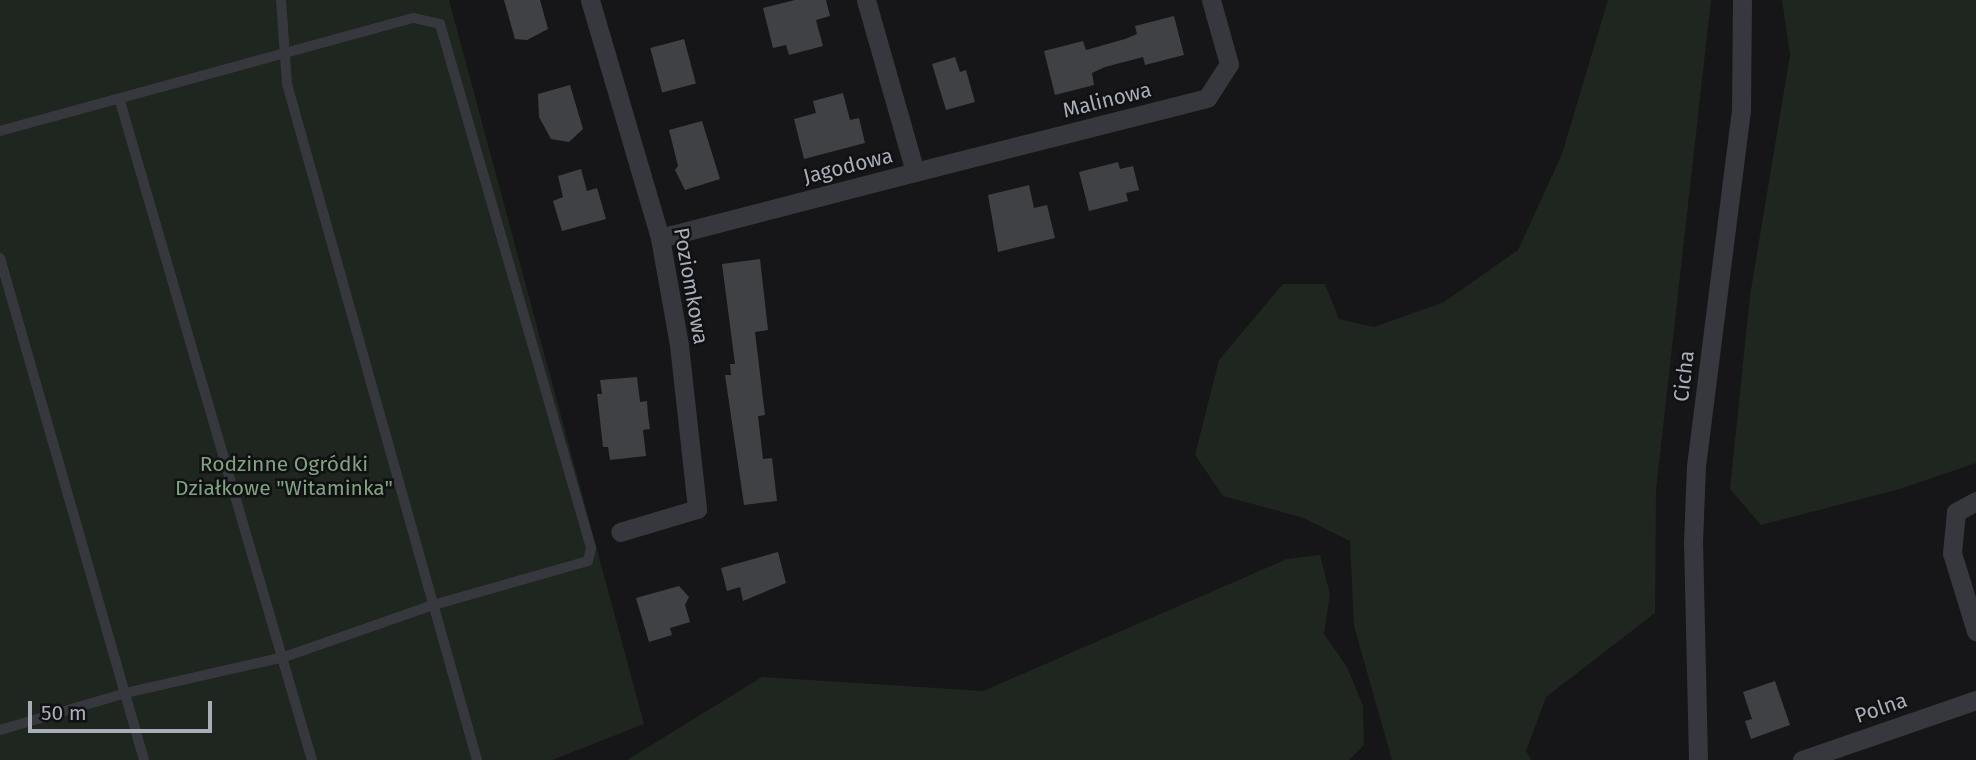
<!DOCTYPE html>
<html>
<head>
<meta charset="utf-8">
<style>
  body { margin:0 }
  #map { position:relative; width:1976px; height:760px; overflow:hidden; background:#161618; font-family:"Fira Sans",sans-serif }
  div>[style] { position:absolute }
  .green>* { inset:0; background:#1e261f }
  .building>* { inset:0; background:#404145; transform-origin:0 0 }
  .service>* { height:10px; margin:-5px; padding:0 5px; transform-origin:5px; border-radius:5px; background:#37383d }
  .minor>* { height:19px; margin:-9.5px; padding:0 9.5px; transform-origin:9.5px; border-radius:9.5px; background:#37383d }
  span { translate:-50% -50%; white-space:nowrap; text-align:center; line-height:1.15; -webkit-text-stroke:5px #111113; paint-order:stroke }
  .street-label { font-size:21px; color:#a8adb8 }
  .park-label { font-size:21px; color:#7fa381 }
  .scale { position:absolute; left:28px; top:701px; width:184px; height:32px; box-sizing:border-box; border:4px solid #a8adb8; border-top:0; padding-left:9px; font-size:21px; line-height:24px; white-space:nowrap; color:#a8adb8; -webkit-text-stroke:5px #111113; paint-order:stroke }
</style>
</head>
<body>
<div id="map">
  <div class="green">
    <i style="clip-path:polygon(0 0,449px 0,644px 724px,552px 760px,0 760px)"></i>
    <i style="clip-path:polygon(1608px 0,1711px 0,1656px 490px,1655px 613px,1546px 697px,1526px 751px,1531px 760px,1392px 760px,1354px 626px,1350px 541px,1301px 517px,1223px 496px,1195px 455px,1219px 360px,1283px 284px,1325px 284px,1339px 319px,1374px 327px,1444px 302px,1518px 250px,1562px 154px)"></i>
    <i style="clip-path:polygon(1782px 0,1976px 0,1976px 463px,1900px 489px,1761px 525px,1730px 489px,1750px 296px,1790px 55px)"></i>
    <i style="clip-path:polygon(1320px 555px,1330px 594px,1324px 634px,1347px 667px,1363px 706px,1364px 745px,1349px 760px,627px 760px,762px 677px,983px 691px,1287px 559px)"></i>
  </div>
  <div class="building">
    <i style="clip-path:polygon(504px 0,540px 0,548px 29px,527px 40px,515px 39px)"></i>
    <i style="clip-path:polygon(795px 0,826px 0,830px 16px,816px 20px,823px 46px,789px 55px,786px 45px,773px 48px,763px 8px)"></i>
    <i style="clip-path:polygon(1174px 16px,1184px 55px,1145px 65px,1143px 57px,1105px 67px,1092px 73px,1094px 85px,1055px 95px,1044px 51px,1083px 41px,1086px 50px,1125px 39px,1137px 34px,1135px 26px)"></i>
    <i style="left:684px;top:39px;width:46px;height:35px;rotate:75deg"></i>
    <i style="clip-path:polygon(955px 57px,960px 72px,966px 70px,975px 102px,946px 110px,932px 64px)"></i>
    <i style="clip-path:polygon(570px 85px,583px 129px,569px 142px,551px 139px,539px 117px,538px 94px)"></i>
    <i style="clip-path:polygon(843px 93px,850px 120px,859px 118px,865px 143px,804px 159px,794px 119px,816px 113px,813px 101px)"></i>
    <i style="clip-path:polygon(702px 121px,720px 179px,685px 190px,675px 170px,678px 166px,669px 130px)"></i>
    <i style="clip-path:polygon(1118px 162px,1120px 169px,1133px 166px,1139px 190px,1126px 193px,1128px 201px,1089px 211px,1079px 172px)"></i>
    <i style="clip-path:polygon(581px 169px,587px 191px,597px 188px,606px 219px,562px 231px,553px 201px,563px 197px,558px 176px)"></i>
    <i style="clip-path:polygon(1029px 185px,1034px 208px,1047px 205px,1055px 238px,998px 252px,988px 195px)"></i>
    <i style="clip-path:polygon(760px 259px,768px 330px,755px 332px,765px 415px,758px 416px,763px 459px,772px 458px,777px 501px,744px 505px,725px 375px,731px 375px,730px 364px,735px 364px,722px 264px)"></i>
    <i style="clip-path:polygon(637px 377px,640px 402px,647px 401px,648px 415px,650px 429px,643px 430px,646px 456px,610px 460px,608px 447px,603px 447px,597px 394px,602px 394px,600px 380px)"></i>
    <i style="clip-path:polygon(778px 552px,786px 583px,743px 601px,740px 587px,727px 591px,721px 568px)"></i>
    <i style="clip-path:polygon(679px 586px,689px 597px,685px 605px,690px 622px,670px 628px,672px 635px,649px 642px,636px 598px)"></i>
    <i style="clip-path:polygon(1775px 681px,1790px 725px,1751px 739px,1745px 721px,1752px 719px,1743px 692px)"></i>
  </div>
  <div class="service">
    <i style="left:281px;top:0;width:84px;rotate:85.9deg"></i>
    <i style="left:287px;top:84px;width:702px;rotate:74.3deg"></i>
    <i style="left:119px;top:98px;width:690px;rotate:73.75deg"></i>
    <i style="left:0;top:131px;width:429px;rotate:-15.3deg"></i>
    <i style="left:414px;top:18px;width:27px;rotate:13deg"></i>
    <i style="left:440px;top:24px;width:545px;rotate:73.92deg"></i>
    <i style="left:591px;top:548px;width:13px;rotate:103deg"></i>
    <i style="left:588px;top:561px;width:164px;rotate:164.1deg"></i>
    <i style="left:430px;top:606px;width:155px;rotate:160.7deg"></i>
    <i style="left:284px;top:657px;width:162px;rotate:167.2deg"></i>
    <i style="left:126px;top:693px;width:131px;rotate:163.6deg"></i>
    <i style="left:0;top:258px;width:522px;rotate:73.99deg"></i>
  </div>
  <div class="minor">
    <i style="left:590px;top:0;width:248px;rotate:73.6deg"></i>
    <i style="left:660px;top:238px;width:109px;rotate:79.9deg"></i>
    <i style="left:679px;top:345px;width:165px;rotate:83.7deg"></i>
    <i style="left:697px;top:509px;width:80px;rotate:163.4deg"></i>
    <i style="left:915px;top:172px;width:301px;rotate:-14.2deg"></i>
    <i style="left:1207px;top:98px;width:40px;rotate:-57.1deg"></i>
    <i style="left:1229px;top:64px;width:66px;rotate:-105.7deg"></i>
    <i style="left:660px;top:238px;width:263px;rotate:-14.5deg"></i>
    <i style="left:915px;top:172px;width:179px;rotate:-105.9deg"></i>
    <i style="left:1976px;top:501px;width:23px;rotate:151deg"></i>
    <i style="left:1956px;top:512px;width:41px;rotate:95.6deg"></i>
    <i style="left:1952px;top:553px;width:82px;rotate:72.9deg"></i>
    <i style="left:1698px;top:760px;width:217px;rotate:-91.3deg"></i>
    <i style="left:1693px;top:543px;width:77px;rotate:-87.8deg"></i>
    <i style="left:1696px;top:466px;width:358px;rotate:-82.8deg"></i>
    <i style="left:1741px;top:111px;width:111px;rotate:-89.5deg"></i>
    <i style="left:1802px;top:760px;width:184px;rotate:-19deg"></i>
  </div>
  <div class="street-label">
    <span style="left:1107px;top:100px;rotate:-14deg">Malinowa</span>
    <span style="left:848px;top:166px;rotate:-14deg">Jagodowa</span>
    <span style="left:691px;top:286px;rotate:80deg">Poziomkowa</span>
    <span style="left:1684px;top:376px;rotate:-83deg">Cicha</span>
    <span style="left:1881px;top:708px;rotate:-19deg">Polna</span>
  </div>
  <div class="park-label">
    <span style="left:284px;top:476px">Rodzinne Ogródki<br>Działkowe "Witaminka"</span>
  </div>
  <div class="scale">50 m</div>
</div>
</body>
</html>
